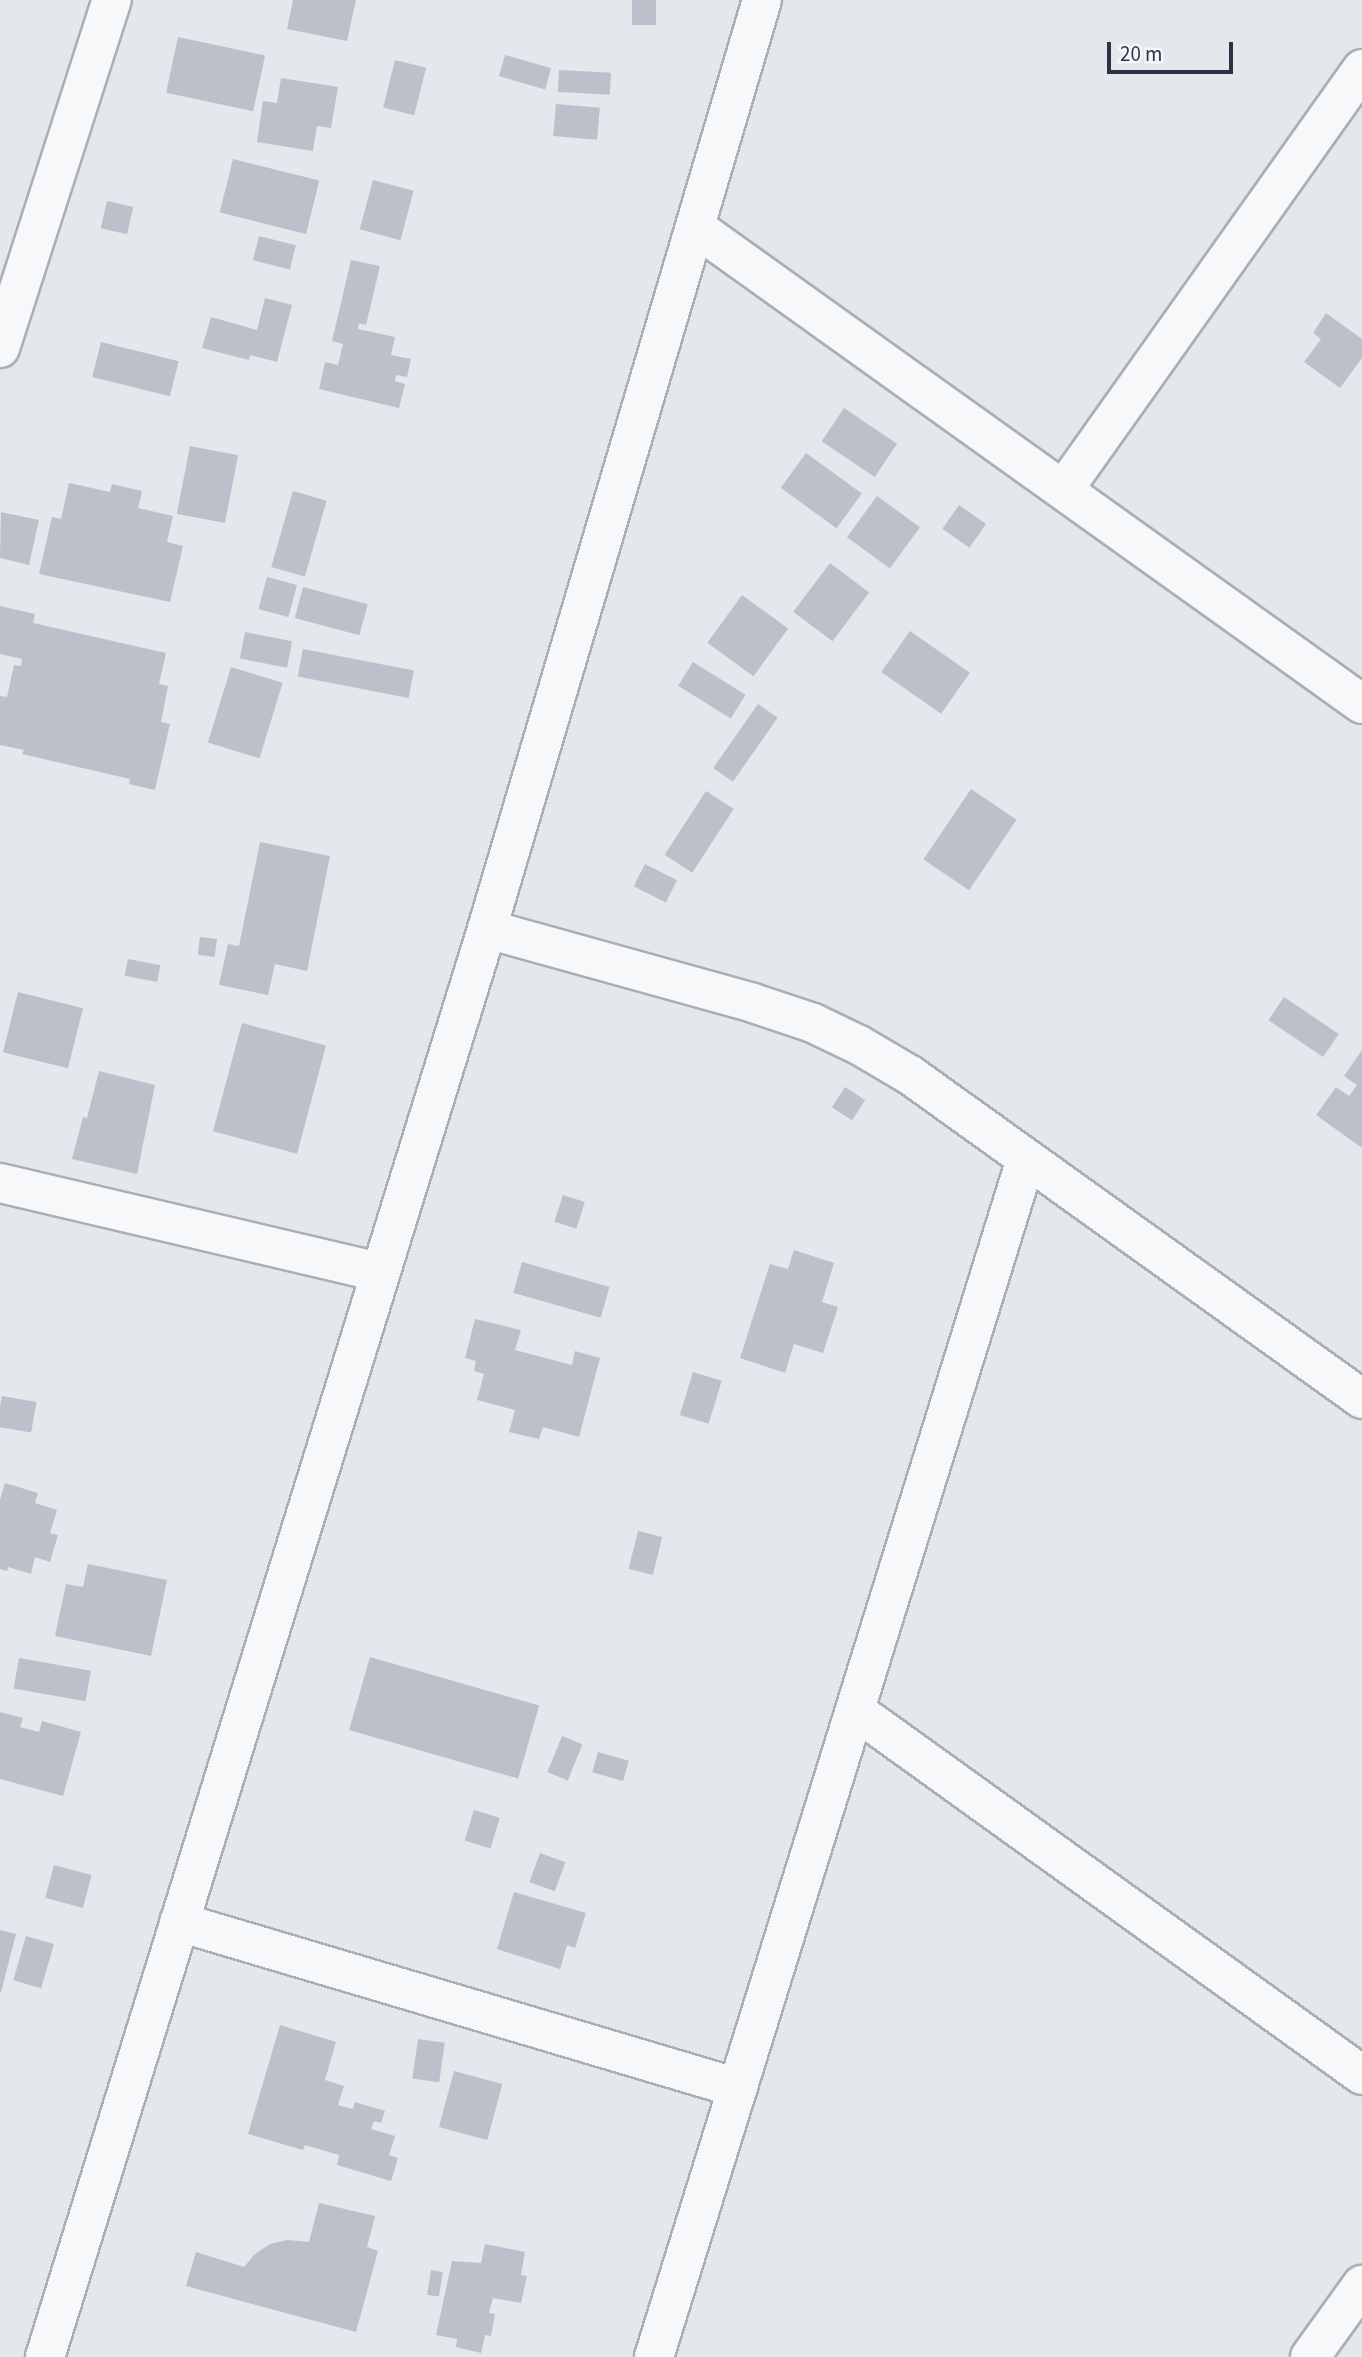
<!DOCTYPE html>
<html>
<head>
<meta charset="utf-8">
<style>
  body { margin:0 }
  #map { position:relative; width:1362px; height:2357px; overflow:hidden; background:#e4e7ec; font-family:"Source Sans 3",sans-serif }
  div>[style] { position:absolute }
  .building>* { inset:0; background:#bbc0ca; transform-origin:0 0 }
  .roads { filter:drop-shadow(2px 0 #a9aeb7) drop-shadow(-2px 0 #a9aeb7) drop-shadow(0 2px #a9aeb7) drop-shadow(0 -2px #a9aeb7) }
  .minor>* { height:38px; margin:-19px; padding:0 19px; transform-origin:19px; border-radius:19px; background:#f7f8fa }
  span { translate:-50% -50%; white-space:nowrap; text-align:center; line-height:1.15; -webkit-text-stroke:7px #f4f6f9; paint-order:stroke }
  .scale { position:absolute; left:1107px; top:42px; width:126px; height:32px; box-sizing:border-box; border:4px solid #2b3445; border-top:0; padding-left:9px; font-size:21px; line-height:24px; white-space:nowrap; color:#2b3445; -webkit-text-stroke:5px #f4f6f9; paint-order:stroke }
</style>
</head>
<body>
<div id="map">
  <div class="building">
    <i style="clip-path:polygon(293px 0,356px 0,347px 41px,287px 29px)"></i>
    <i style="left:632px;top:0;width:24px;height:25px"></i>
    <i style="left:178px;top:37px;width:89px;height:57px;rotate:12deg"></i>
    <i style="left:505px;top:55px;width:48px;height:22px;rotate:16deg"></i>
    <i style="left:395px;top:60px;width:32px;height:49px;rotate:14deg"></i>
    <i style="left:559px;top:70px;width:52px;height:22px;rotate:3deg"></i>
    <i style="clip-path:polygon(281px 78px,338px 87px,331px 128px,317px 126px,313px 151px,257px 142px,263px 101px,277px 103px)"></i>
    <i style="left:556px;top:104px;width:44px;height:32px;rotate:5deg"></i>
    <i style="left:233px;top:159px;width:89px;height:55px;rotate:14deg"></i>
    <i style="left:373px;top:180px;width:42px;height:51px;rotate:15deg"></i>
    <i style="left:107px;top:201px;width:27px;height:28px;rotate:13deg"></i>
    <i style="left:259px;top:236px;width:38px;height:25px;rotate:14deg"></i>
    <i style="clip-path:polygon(351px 260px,380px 266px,366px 325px,359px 323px,358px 329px,395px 337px,391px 355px,411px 359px,407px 377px,396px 375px,395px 381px,405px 384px,399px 408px,319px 389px,325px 362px,338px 365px,343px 344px,332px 341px)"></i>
    <i style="clip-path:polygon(265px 298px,292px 305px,277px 362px,250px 355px,249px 360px,202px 348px,211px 317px,257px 330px)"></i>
    <i style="clip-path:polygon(1326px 313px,1362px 339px,1362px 358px,1340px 388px,1304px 362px,1321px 339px,1313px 333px)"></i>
    <i style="left:101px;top:342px;width:80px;height:36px;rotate:14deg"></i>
    <i style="left:844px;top:408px;width:64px;height:40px;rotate:34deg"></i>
    <i style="left:190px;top:446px;width:49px;height:69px;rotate:11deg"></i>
    <i style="left:806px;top:453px;width:69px;height:43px;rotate:36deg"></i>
    <i style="clip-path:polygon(69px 483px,110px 492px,112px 484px,142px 491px,138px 508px,173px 516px,167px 542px,183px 546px,170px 602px,39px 574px,52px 517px,61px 519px)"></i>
    <i style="left:293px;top:491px;width:35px;height:79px;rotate:16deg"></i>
    <i style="left:877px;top:496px;width:53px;height:51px;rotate:36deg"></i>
    <i style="left:959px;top:505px;width:33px;height:29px;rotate:35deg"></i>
    <i style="clip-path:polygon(1px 512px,39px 520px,29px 565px,0 558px)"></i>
    <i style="left:830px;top:563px;width:49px;height:61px;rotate:37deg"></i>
    <i style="left:267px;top:577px;width:31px;height:33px;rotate:15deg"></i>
    <i style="left:303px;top:587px;width:67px;height:32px;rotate:15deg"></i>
    <i style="left:742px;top:595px;width:57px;height:59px;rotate:36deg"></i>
    <i style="clip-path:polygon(0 606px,35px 614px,33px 623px,166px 653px,159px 684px,168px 686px,161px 722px,170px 724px,155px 790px,129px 784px,130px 779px,22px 754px,24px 750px,0 745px,0 696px,7px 697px,14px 665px,21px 666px,22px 659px,0 654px)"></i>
    <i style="left:910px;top:631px;width:73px;height:50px;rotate:35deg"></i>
    <i style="left:245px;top:632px;width:48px;height:27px;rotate:11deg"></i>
    <i style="left:303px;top:649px;width:113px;height:28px;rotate:11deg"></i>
    <i style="left:693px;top:662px;width:62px;height:28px;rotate:32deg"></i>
    <i style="left:231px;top:667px;width:54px;height:79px;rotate:17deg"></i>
    <i style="left:758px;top:704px;width:24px;height:78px;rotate:35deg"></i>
    <i style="left:971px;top:789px;width:55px;height:85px;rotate:34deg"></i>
    <i style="left:706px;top:791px;width:33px;height:76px;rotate:33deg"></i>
    <i style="clip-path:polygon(260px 842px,330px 856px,307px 971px,275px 964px,268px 995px,219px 985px,228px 944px,239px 946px)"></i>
    <i style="left:645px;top:864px;width:36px;height:25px;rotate:27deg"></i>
    <i style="left:200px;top:937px;width:17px;height:18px;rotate:7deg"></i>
    <i style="left:128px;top:959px;width:33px;height:17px;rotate:11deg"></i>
    <i style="left:18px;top:992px;width:67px;height:62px;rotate:14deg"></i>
    <i style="left:1284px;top:997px;width:66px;height:28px;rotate:34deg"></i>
    <i style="left:242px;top:1023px;width:87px;height:112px;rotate:15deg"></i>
    <i style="clip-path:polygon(1362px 1050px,1362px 1148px,1316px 1115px,1336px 1087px,1349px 1096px,1357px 1085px,1344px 1076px)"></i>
    <i style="clip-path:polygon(99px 1071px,155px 1085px,137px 1174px,72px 1159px,83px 1117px,87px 1118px)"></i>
    <i style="left:845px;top:1087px;width:24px;height:24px;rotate:33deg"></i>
    <i style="left:563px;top:1195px;width:23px;height:28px;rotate:18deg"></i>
    <i style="clip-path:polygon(794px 1250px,834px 1263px,822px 1302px,838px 1307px,823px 1353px,794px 1344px,785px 1373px,740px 1358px,770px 1264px,788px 1269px)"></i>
    <i style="left:522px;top:1262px;width:91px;height:32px;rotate:16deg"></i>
    <i style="clip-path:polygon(475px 1319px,521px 1330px,515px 1350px,572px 1365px,575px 1351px,600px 1358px,579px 1437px,543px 1427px,539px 1439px,509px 1432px,515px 1410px,477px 1400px,484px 1374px,474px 1371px,476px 1361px,465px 1358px)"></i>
    <i style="left:693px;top:1372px;width:30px;height:45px;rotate:17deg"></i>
    <i style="left:2px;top:1396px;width:35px;height:31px;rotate:10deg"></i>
    <i style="clip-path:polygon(5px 1483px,38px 1493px,35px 1503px,57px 1510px,50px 1533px,58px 1535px,50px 1562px,35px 1557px,31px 1574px,8px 1567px,7px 1571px,0 1569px,0 1500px)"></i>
    <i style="left:638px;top:1531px;width:25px;height:39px;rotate:14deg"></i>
    <i style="clip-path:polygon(88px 1564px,167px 1580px,151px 1656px,55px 1636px,66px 1584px,83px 1587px)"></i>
    <i style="left:370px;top:1657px;width:176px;height:76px;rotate:16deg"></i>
    <i style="left:19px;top:1658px;width:73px;height:31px;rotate:10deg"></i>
    <i style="clip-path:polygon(0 1712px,23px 1718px,20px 1727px,39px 1732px,42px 1721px,81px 1732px,63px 1796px,0 1779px)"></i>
    <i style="left:562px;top:1736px;width:22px;height:39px;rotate:22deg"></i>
    <i style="left:598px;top:1752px;width:32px;height:21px;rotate:16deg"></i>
    <i style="left:474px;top:1810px;width:27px;height:32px;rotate:17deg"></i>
    <i style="left:540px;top:1853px;width:27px;height:31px;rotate:20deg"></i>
    <i style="left:54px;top:1865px;width:39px;height:34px;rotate:15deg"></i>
    <i style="clip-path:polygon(514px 1892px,586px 1913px,575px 1948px,567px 1945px,560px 1969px,497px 1949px)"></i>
    <i style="clip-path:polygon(0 1930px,16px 1934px,1px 1992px,0 1992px)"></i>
    <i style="left:26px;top:1936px;width:29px;height:46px;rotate:16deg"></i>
    <i style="clip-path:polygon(280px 2025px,336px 2042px,325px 2080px,344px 2086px,338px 2105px,353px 2109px,355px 2102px,385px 2111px,381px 2123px,374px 2121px,371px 2129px,395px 2136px,389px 2155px,398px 2158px,391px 2181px,337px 2165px,339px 2155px,305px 2145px,303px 2150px,248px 2134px)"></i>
    <i style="left:418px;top:2039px;width:27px;height:40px;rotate:8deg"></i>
    <i style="left:454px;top:2071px;width:50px;height:58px;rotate:15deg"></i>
    <i style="clip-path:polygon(319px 2203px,375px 2216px,367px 2247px,378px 2251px,356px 2332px,186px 2286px,196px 2252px,244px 2267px,255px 2254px,270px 2244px,287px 2240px,309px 2242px)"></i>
    <i style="clip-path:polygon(485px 2244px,525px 2252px,521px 2275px,527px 2276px,521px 2303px,493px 2298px,489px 2313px,495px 2314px,491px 2336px,485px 2335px,481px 2353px,456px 2347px,457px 2339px,436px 2335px,452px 2261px,481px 2263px)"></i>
    <i style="left:431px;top:2270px;width:12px;height:25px;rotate:9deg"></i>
  </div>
  <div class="roads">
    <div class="minor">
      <i style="left:695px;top:227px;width:820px;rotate:35.57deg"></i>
      <i style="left:0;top:348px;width:366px;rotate:-72.2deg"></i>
      <i style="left:1064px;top:489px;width:515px;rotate:-54.64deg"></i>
      <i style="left:487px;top:929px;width:276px;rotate:15.5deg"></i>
      <i style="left:753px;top:1003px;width:63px;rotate:18.4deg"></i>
      <i style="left:813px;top:1023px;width:51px;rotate:25.6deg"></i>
      <i style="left:859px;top:1045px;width:59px;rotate:30.5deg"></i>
      <i style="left:910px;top:1075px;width:556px;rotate:35.63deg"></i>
      <i style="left:0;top:1183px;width:390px;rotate:13.2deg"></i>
      <i style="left:856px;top:1711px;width:623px;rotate:35.73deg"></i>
      <i style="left:179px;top:1922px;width:583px;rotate:16.54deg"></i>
      <i style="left:45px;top:2357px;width:1495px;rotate:-72.8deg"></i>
      <i style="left:487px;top:929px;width:969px;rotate:-73.51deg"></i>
      <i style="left:654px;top:2357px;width:1254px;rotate:-72.75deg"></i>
      <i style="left:1310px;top:2357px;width:89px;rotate:-54.2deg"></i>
    </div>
  </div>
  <div class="scale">20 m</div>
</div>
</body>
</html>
